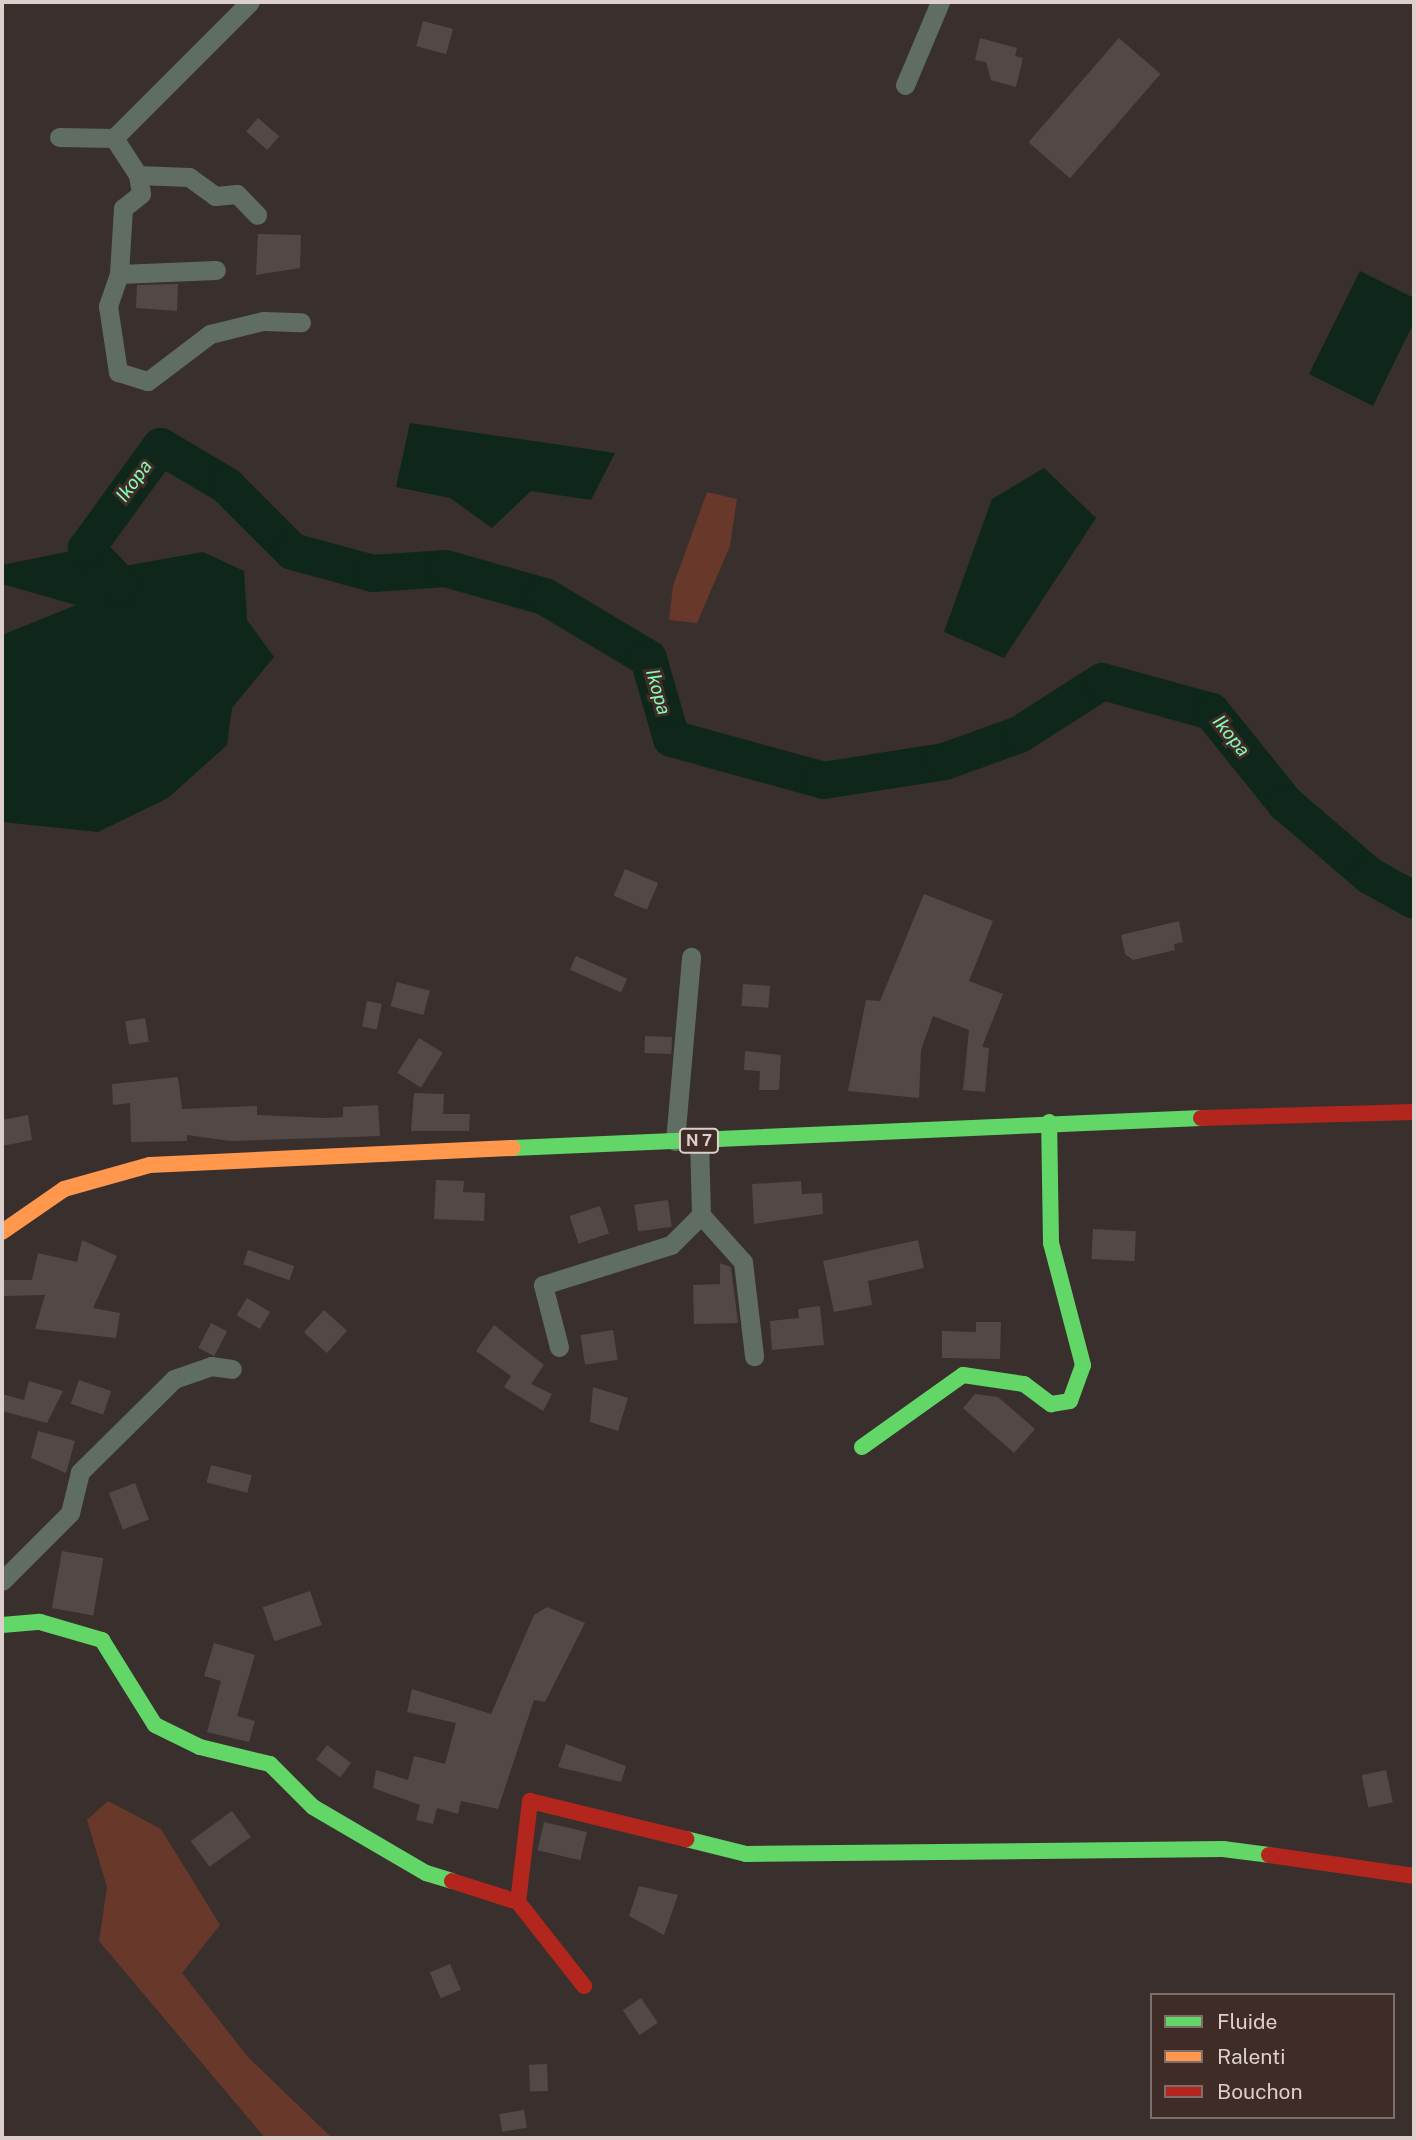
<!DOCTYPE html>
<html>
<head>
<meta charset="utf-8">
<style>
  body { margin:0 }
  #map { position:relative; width:1416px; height:2140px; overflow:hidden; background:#392f2c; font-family:"Public Sans",sans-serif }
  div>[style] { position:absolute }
  .green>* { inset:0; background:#68382a }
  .water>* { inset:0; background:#0f271a }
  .river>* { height:37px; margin:-18.5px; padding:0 18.5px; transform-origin:18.5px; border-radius:18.5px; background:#0f271a }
  .building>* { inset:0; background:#524947; transform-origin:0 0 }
  .street>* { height:19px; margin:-9.5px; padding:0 9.5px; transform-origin:9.5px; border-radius:9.5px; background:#5f6d63 }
  .fast>* { height:16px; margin:-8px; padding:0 8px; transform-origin:8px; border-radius:8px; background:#63d668 }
  .slow>* { height:16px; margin:-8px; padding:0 8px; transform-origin:8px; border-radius:8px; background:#ff974d }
  .jam>* { height:16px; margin:-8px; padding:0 8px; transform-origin:8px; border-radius:8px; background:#b3261e }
  span { translate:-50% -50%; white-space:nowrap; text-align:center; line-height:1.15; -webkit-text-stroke:6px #3f2c26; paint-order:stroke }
  .shield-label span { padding:2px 5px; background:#3f2c26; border:2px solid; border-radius:5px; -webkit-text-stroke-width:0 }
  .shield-label { font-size:16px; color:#dccfcc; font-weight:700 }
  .water-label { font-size:19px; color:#86f9b9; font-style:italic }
  .frame { position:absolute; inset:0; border:4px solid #dccfcc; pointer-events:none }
  .legend { position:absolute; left:1150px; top:1993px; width:245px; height:126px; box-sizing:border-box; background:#3f2c26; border:2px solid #7e6d68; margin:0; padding:9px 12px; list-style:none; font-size:21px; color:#dccfcc }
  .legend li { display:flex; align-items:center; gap:14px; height:35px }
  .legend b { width:35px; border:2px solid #7e6d68 }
</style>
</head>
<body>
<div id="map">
  <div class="green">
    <i style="clip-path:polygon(707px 492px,737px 499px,730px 546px,697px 623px,669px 620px,673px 586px)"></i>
    <i style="clip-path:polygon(108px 1801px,161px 1829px,220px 1925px,182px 1973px,248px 2057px,332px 2138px,265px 2138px,99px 1941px,107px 1887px,87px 1820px)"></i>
  </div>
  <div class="water">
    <i style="clip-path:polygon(1360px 271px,1414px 298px,1414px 322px,1373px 406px,1309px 374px)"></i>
    <i style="clip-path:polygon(410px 423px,615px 453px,591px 500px,531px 491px,492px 528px,450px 498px,396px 487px)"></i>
    <i style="clip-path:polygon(1044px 468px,1096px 518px,1004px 658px,944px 632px,992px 499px)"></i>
    <i style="clip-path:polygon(86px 548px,124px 566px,203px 552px,244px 571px,247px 620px,274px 657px,232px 708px,227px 745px,168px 798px,98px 832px,2px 822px,2px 635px,76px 605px,2px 584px,2px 565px)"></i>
  </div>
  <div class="river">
    <i style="left:120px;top:584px;width:50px;rotate:-133.4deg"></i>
    <i style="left:86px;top:548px;width:126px;rotate:-54deg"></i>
    <i style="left:160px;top:446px;width:77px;rotate:30.6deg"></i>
    <i style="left:226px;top:485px;width:93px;rotate:45deg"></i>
    <i style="left:292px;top:551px;width:84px;rotate:15.2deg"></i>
    <i style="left:373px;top:573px;width:72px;rotate:-4deg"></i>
    <i style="left:445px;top:568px;width:103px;rotate:15.8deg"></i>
    <i style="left:544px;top:596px;width:121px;rotate:30.8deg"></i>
    <i style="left:648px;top:658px;width:83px;rotate:74deg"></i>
    <i style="left:671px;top:738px;width:158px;rotate:15.4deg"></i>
    <i style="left:823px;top:780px;width:122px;rotate:-8.9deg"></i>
    <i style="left:944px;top:761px;width:80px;rotate:-19.8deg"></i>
    <i style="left:1019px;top:734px;width:98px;rotate:-32.6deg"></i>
    <i style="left:1102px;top:681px;width:113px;rotate:15.4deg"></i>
    <i style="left:1211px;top:711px;width:118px;rotate:51.2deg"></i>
    <i style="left:1285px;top:803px;width:111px;rotate:40.6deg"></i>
    <i style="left:1369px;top:875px;width:51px;rotate:29.1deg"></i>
  </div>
  <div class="building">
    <i style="left:423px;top:21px;width:31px;height:26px;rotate:15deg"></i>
    <i style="clip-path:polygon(980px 38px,1017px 48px,1015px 56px,1023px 58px,1016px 87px,991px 80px,986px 62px,975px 60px)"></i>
    <i style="left:1119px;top:38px;width:55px;height:138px;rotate:41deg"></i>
    <i style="left:258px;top:118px;width:28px;height:18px;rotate:41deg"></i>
    <i style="clip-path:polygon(258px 234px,301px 235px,300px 268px,256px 275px)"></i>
    <i style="clip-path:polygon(178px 284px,177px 311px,136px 308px,137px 285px)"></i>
    <i style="left:625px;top:869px;width:36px;height:29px;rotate:23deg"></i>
    <i style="clip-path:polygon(924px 894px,993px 921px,969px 981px,1003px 994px,982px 1047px,989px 1048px,985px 1092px,963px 1090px,969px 1030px,933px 1016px,921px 1050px,919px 1098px,848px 1091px,866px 1000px,880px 1001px)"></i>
    <i style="clip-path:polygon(1179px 921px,1183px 942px,1174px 944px,1175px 950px,1133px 960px,1125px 954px,1121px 935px)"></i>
    <i style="left:576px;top:956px;width:56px;height:15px;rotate:24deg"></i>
    <i style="left:397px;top:982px;width:34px;height:25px;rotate:15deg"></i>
    <i style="left:743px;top:984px;width:27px;height:22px;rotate:4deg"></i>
    <i style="left:367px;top:1001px;width:15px;height:26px;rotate:11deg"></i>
    <i style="left:145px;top:1018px;width:24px;height:20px;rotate:81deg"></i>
    <i style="left:645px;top:1036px;width:27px;height:17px;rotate:2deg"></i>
    <i style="left:419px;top:1038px;width:28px;height:41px;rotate:32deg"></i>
    <i style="clip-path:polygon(745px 1051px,781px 1055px,779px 1090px,759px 1090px,760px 1071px,744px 1070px)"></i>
    <i style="clip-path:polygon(178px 1077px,182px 1109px,257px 1106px,257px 1115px,326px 1118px,343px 1117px,343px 1107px,378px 1105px,380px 1136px,230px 1141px,187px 1135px,187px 1141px,131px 1142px,130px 1103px,113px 1105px,112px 1084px)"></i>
    <i style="clip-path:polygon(414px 1093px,444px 1094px,443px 1114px,470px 1114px,469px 1131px,411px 1131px)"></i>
    <i style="clip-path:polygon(28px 1115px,32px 1140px,2px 1146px,2px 1120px)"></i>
    <i style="clip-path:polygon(436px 1180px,464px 1181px,463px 1192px,485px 1193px,484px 1221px,434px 1219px)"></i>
    <i style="clip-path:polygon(801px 1181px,802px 1194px,822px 1193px,823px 1214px,754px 1224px,752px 1184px)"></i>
    <i style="left:668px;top:1200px;width:27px;height:34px;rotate:82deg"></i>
    <i style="left:600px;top:1206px;width:29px;height:32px;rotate:72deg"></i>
    <i style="left:1093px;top:1229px;width:43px;height:30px;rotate:3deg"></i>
    <i style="clip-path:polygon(82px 1240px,117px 1256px,93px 1308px,120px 1313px,116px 1338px,35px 1329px,45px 1295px,4px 1296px,4px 1280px,32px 1280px,38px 1253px,77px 1262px)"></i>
    <i style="clip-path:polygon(918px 1240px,924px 1268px,868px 1281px,872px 1305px,834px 1312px,823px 1261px)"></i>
    <i style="left:248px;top:1250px;width:49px;height:15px;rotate:19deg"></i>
    <i style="clip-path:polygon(720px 1263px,731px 1267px,738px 1323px,694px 1324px,693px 1285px,720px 1284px)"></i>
    <i style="left:247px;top:1298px;width:27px;height:20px;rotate:31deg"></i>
    <i style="clip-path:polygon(820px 1306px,824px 1345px,772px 1350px,770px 1321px,799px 1318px,798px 1309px)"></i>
    <i style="left:324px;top:1310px;width:31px;height:30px;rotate:42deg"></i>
    <i style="clip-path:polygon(976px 1322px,1001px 1322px,1000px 1359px,942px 1358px,942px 1331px,976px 1332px)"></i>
    <i style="left:211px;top:1323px;width:18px;height:28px;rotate:27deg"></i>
    <i style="clip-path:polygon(494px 1325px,544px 1365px,531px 1384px,552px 1394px,543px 1411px,504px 1387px,511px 1376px,476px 1351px)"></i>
    <i style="left:613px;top:1330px;width:30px;height:33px;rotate:81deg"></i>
    <i style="left:79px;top:1380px;width:34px;height:25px;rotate:19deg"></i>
    <i style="clip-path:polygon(29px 1381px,63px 1391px,47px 1423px,2px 1411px,2px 1394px,24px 1400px)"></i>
    <i style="clip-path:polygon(593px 1387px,628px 1398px,618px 1431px,590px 1422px)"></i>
    <i style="clip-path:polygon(975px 1394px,998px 1397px,1035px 1429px,1014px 1453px,963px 1408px)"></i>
    <i style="clip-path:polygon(38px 1431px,75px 1441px,66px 1473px,31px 1458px)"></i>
    <i style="left:211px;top:1465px;width:42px;height:18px;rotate:14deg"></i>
    <i style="left:135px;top:1483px;width:39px;height:28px;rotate:69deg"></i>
    <i style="left:62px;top:1551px;width:42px;height:58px;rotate:10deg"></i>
    <i style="left:310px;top:1591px;width:36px;height:50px;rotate:71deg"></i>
    <i style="clip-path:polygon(547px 1607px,585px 1623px,545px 1702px,534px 1700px,498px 1809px,461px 1801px,458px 1814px,437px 1808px,433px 1824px,416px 1820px,420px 1805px,373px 1788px,376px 1770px,408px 1780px,414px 1756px,445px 1764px,456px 1723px,407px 1712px,412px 1689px,491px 1714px,534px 1615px)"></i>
    <i style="clip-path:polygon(214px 1643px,255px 1655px,237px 1716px,255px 1721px,249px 1742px,207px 1732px,221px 1681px,204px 1676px)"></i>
    <i style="clip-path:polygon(566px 1744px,626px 1766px,621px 1782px,558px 1767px)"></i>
    <i style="left:327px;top:1745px;width:30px;height:18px;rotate:37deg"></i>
    <i style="left:1386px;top:1770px;width:33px;height:25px;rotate:78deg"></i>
    <i style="left:232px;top:1811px;width:32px;height:51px;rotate:54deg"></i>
    <i style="left:544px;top:1822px;width:44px;height:29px;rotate:13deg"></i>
    <i style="clip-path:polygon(639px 1886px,678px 1895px,664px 1935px,629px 1916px)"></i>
    <i style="left:450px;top:1964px;width:28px;height:22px;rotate:67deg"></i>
    <i style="left:641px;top:1998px;width:30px;height:22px;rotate:56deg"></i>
    <i style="left:547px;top:2064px;width:27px;height:18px;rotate:88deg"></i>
    <i style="left:524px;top:2110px;width:18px;height:25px;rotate:81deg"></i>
  </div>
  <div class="street">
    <i style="left:905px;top:85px;width:90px;rotate:-67.1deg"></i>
    <i style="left:59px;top:137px;width:55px;rotate:1deg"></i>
    <i style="left:114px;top:138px;width:192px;rotate:-45deg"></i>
    <i style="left:114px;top:138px;width:44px;rotate:57deg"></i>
    <i style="left:138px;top:175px;width:19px;rotate:81deg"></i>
    <i style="left:141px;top:194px;width:23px;rotate:142deg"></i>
    <i style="left:123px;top:208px;width:66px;rotate:93.5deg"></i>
    <i style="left:119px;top:274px;width:34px;rotate:109deg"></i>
    <i style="left:108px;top:306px;width:67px;rotate:81.4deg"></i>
    <i style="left:118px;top:372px;width:31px;rotate:17deg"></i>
    <i style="left:148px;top:381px;width:78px;rotate:-37.2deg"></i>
    <i style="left:210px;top:334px;width:55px;rotate:-13.8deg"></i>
    <i style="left:263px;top:321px;width:38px;rotate:2deg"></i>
    <i style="left:138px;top:175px;width:51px;rotate:2.2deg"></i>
    <i style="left:189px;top:177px;width:32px;rotate:36deg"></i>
    <i style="left:215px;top:196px;width:22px;rotate:-5deg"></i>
    <i style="left:237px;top:194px;width:29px;rotate:46deg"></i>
    <i style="left:119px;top:274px;width:97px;rotate:-2.4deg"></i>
    <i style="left:675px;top:1141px;width:185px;rotate:-85deg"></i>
    <i style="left:701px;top:1215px;width:63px;rotate:48.2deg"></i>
    <i style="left:743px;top:1262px;width:95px;rotate:83.3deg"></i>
    <i style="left:559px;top:1347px;width:64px;rotate:-104.5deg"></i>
    <i style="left:543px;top:1285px;width:134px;rotate:-17.4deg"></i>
    <i style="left:671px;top:1245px;width:42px;rotate:-45deg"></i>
    <i style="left:701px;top:1215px;width:74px;rotate:-91.5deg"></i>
    <i style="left:2px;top:1581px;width:96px;rotate:-45deg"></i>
    <i style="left:70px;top:1513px;width:42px;rotate:-76.3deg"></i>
    <i style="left:80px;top:1472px;width:132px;rotate:-44.7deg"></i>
    <i style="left:174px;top:1379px;width:39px;rotate:-19deg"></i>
    <i style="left:211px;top:1366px;width:21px;rotate:8deg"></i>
  </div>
  <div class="fast">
    <i style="left:513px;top:1148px;width:689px;rotate:-2.5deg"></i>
    <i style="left:862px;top:1447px;width:124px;rotate:-35.5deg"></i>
    <i style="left:963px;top:1375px;width:62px;rotate:8.4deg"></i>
    <i style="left:1024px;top:1384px;width:34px;rotate:37deg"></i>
    <i style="left:1051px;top:1404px;width:19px;rotate:-9deg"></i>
    <i style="left:1070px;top:1401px;width:38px;rotate:-70deg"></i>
    <i style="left:1083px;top:1365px;width:126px;rotate:-104.7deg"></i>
    <i style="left:1051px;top:1243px;width:121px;rotate:-90.9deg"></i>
    <i style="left:2px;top:1625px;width:38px;rotate:-5deg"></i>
    <i style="left:40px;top:1622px;width:65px;rotate:16.2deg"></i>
    <i style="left:102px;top:1640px;width:100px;rotate:58.1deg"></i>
    <i style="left:155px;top:1725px;width:50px;rotate:26.1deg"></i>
    <i style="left:200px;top:1747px;width:72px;rotate:13.7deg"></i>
    <i style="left:270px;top:1764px;width:61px;rotate:45deg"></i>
    <i style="left:313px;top:1807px;width:131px;rotate:30.3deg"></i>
    <i style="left:426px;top:1873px;width:27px;rotate:17deg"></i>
    <i style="left:686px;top:1839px;width:62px;rotate:14deg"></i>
    <i style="left:746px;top:1854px;width:477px;rotate:-0.6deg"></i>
    <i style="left:1223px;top:1849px;width:46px;rotate:7.4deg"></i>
  </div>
  <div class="slow">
    <i style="left:2px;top:1232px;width:75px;rotate:-34.7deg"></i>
    <i style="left:64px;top:1189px;width:89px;rotate:-15.6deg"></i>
    <i style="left:150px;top:1165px;width:363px;rotate:-2.7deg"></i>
  </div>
  <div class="jam">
    <i style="left:1201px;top:1118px;width:213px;rotate:-1.6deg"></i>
    <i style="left:1269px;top:1855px;width:147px;rotate:8.2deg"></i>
    <i style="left:452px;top:1881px;width:69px;rotate:17.7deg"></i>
    <i style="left:518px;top:1902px;width:107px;rotate:51.8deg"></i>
    <i style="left:518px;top:1902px;width:102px;rotate:-83.2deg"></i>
    <i style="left:530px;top:1801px;width:161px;rotate:13.7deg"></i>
  </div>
  <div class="shield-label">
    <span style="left:699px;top:1141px">N 7</span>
  </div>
  <div class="water-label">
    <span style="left:134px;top:481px;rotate:-54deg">Ikopa</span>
    <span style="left:658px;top:692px;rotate:74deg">Ikopa</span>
    <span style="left:1231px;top:736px;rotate:51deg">Ikopa</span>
  </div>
  <div class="frame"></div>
  <ul class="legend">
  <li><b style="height:9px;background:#63d668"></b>Fluide</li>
  <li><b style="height:9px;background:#ff974d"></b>Ralenti</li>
  <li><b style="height:9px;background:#b3261e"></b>Bouchon</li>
  </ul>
</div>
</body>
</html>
